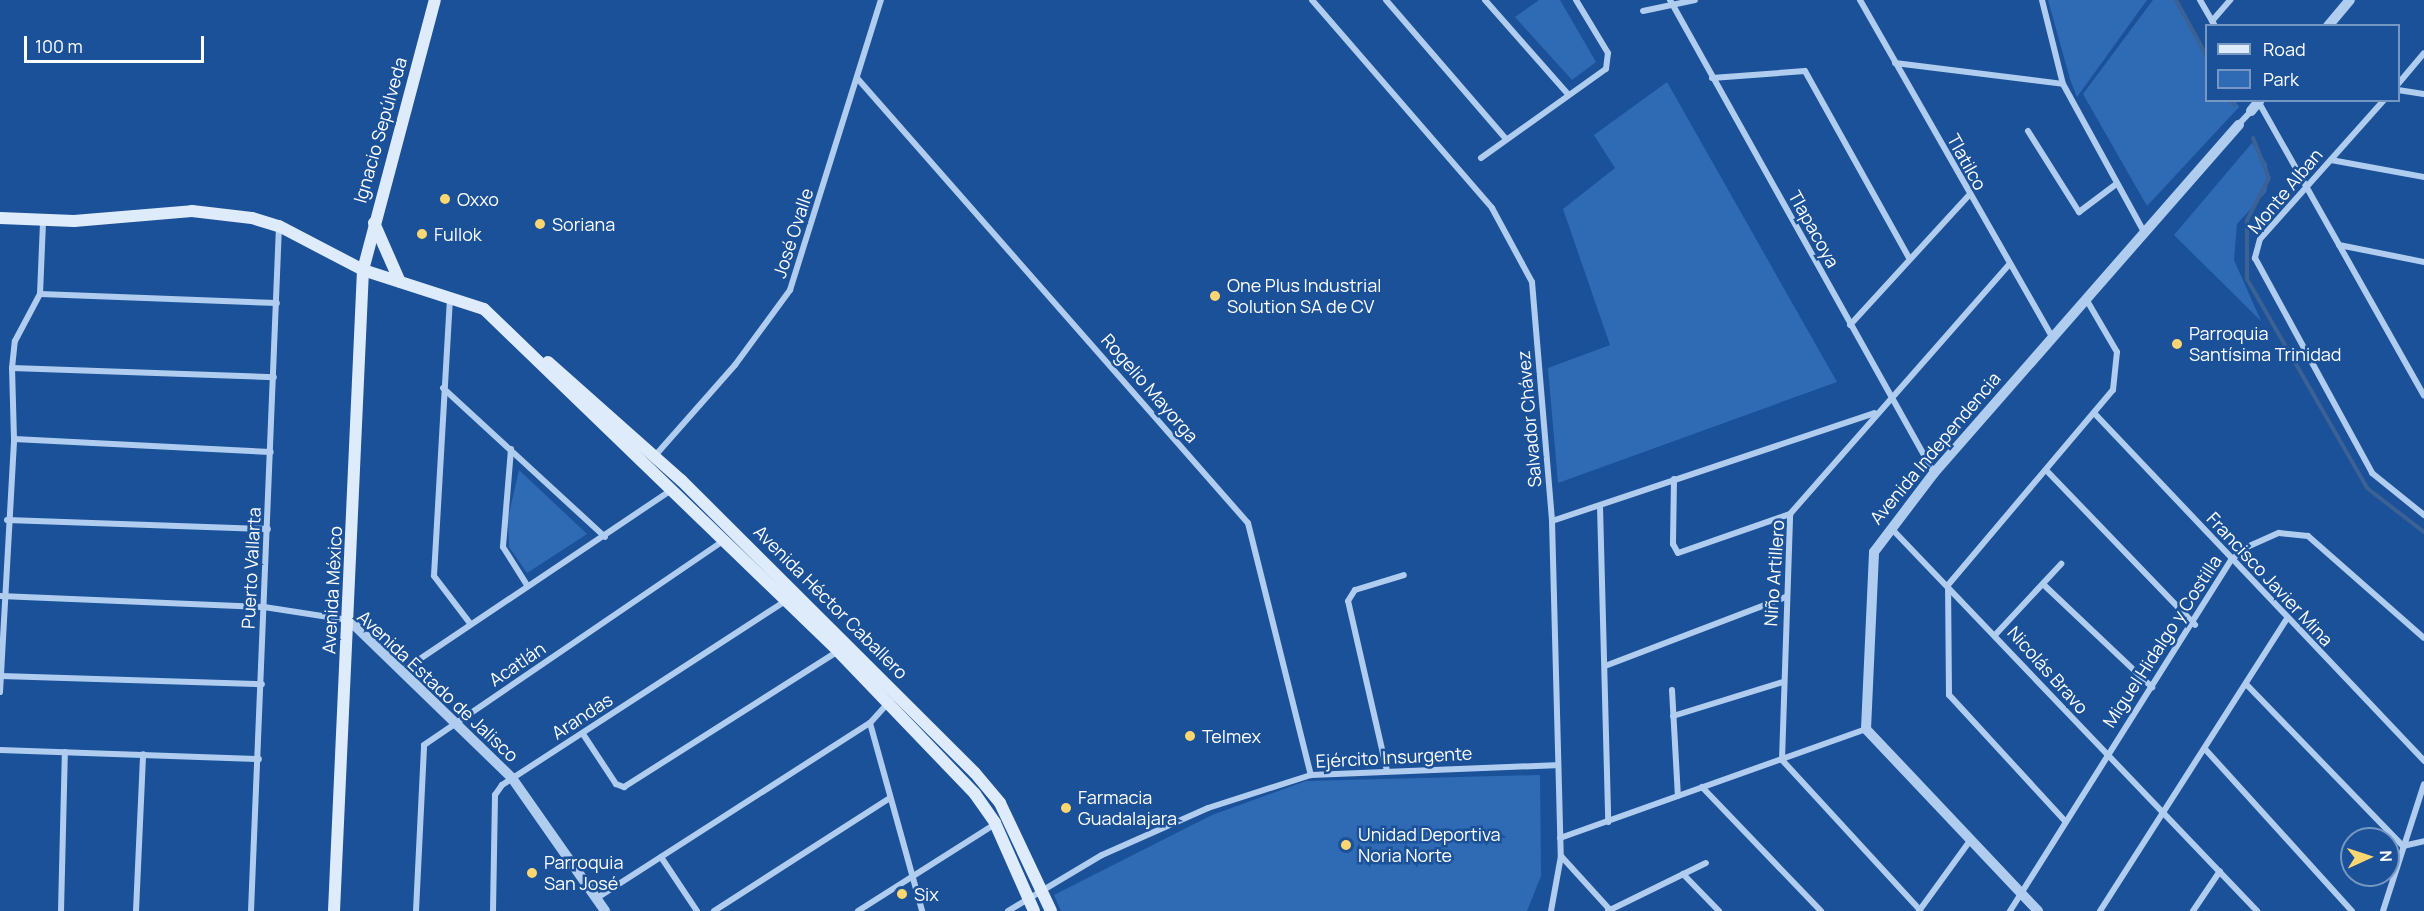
<!DOCTYPE html>
<html>
<head>
<meta charset="utf-8">
<style>
  body { margin:0 }
  #map { position:relative; width:2424px; height:911px; overflow:hidden; background:#1b5198; font-family:Manrope,sans-serif }
  div>[style] { position:absolute }
  .green>* { inset:0; background:#2f6bb5 }
  .stream>* { height:4px; margin:-2px; padding:0 2px; transform-origin:2px; border-radius:2px; background:#3b6195 }
  .minor>* { height:6px; margin:-3px; padding:0 3px; transform-origin:3px; border-radius:3px; background:#b0cdf0 }
  .tertiary>* { height:10px; margin:-5px; padding:0 5px; transform-origin:5px; border-radius:5px; background:#b0cdf0 }
  .secondary>* { height:12px; margin:-6px; padding:0 6px; transform-origin:6px; border-radius:6px; background:#deebfb }
  .dots>* { width:16px; height:16px; translate:-50% -50%; box-sizing:border-box; border:3px solid #1b5198; border-radius:50% }
  span { translate:-50% -50%; white-space:nowrap; text-align:center; line-height:1.15; -webkit-text-stroke:5px #1b5198; paint-order:stroke }
  .street-label { font-size:18px; color:#fff }
  .poi-label { font-size:18px; color:#fff }
  .left { translate:0 -50%; text-align:left }
  .legend { position:absolute; left:2205px; top:24px; width:195px; height:78px; box-sizing:border-box; background:#1b5198; border:2px solid #7697c1; margin:0; padding:8px 10px; list-style:none; font-size:18px; color:#fff }
  .legend li { display:flex; align-items:center; gap:12px; height:30px }
  .legend b { width:30px; border:2px solid #7697c1 }
  .north { position:absolute; left:2340px; top:827px; width:60px; height:60px; box-sizing:border-box; background:#1b5198; border:2px solid #7697c1; border-radius:50%; rotate:87deg; font-size:16px; font-weight:700; line-height:24px; text-align:center; color:#fff }
  .north::after { content:''; display:block; margin:auto; width:21px; height:27px; background:#ffd670; clip-path:polygon(50% 0,100% 100%,50% 72%,0 100%) }
  .scale { position:absolute; left:24px; top:36px; width:180px; height:27px; box-sizing:border-box; border:3px solid #fff; border-top:0; padding-left:8px; font-size:18px; line-height:21px; white-space:nowrap; color:#fff; -webkit-text-stroke:4px #1b5198; paint-order:stroke }
</style>
</head>
<body>
<div id="map">
  <div class="green">
    <i style="clip-path:polygon(1539px 0,1560px 0,1596px 62px,1572px 80px,1515px 17px)"></i>
    <i style="clip-path:polygon(2048px 0,2147px 0,2077px 97px,2070px 79px)"></i>
    <i style="clip-path:polygon(2153px 0,2175px 0,2206px 53px,2206px 100px,2235px 101px,2239px 107px,2147px 206px,2083px 94px)"></i>
    <i style="clip-path:polygon(1667px 82px,1837px 382px,1558px 483px,1548px 368px,1610px 345px,1563px 209px,1615px 168px,1594px 135px)"></i>
    <i style="clip-path:polygon(2252px 143px,2267px 164px,2268px 181px,2266px 192px,2237px 224px,2234px 260px,2261px 321px,2174px 235px)"></i>
    <i style="clip-path:polygon(519px 470px,587px 534px,527px 573px,509px 547px,508px 518px)"></i>
    <i style="clip-path:polygon(1540px 775px,1541px 876px,1527px 911px,1061px 911px,1054px 895px,1212px 815px,1306px 781px)"></i>
  </div>
  <div class="stream">
    <i style="left:2176px;top:0;width:63px;rotate:61.4deg"></i>
    <i style="left:2231px;top:100px;width:6px;rotate:59deg"></i>
    <i style="left:2253px;top:138px;width:43px;rotate:68.2deg"></i>
    <i style="left:2269px;top:178px;width:47px;rotate:117.6deg"></i>
    <i style="left:2247px;top:220px;width:59px;rotate:90deg"></i>
    <i style="left:2247px;top:279px;width:241px;rotate:60.1deg"></i>
    <i style="left:2367px;top:488px;width:72px;rotate:37.7deg"></i>
  </div>
  <div class="minor">
    <i style="left:1312px;top:0;width:275px;rotate:49.1deg"></i>
    <i style="left:1492px;top:208px;width:84px;rotate:61.6deg"></i>
    <i style="left:1532px;top:282px;width:240px;rotate:85.2deg"></i>
    <i style="left:1552px;top:521px;width:335px;rotate:88.5deg"></i>
    <i style="left:1561px;top:856px;width:56px;rotate:100.3deg"></i>
    <i style="left:1386px;top:0;width:184px;rotate:49.2deg"></i>
    <i style="left:1485px;top:0;width:125px;rotate:48.6deg"></i>
    <i style="left:1670px;top:0;width:542px;rotate:60.83deg"></i>
    <i style="left:1860px;top:0;width:387px;rotate:60.3deg"></i>
    <i style="left:2042px;top:0;width:87px;rotate:76deg"></i>
    <i style="left:2063px;top:84px;width:169px;rotate:61.3deg"></i>
    <i style="left:2200px;top:0;width:30px;rotate:60deg"></i>
    <i style="left:1643px;top:11px;width:53px;rotate:-11.9deg"></i>
    <i style="left:2212px;top:21px;width:28px;rotate:-49deg"></i>
    <i style="left:1895px;top:63px;width:169px;rotate:7.1deg"></i>
    <i style="left:857px;top:78px;width:592px;rotate:48.7deg"></i>
    <i style="left:1248px;top:523px;width:260px;rotate:76deg"></i>
    <i style="left:1712px;top:78px;width:93px;rotate:-4.3deg"></i>
    <i style="left:1805px;top:71px;width:214px;rotate:60.9deg"></i>
    <i style="left:2398px;top:84px;width:40px;rotate:-50deg"></i>
    <i style="left:2398px;top:90px;width:26px;rotate:9deg"></i>
    <i style="left:2384px;top:100px;width:186px;rotate:131.7deg"></i>
    <i style="left:2260px;top:239px;width:20px;rotate:105deg"></i>
    <i style="left:2255px;top:258px;width:245px;rotate:61.4deg"></i>
    <i style="left:2372px;top:473px;width:67px;rotate:38.9deg"></i>
    <i style="left:2258px;top:101px;width:338px;rotate:60.6deg"></i>
    <i style="left:2239px;top:124px;width:18px;rotate:-47deg"></i>
    <i style="left:2028px;top:131px;width:96px;rotate:57.8deg"></i>
    <i style="left:2079px;top:212px;width:45px;rotate:-36.9deg"></i>
    <i style="left:1481px;top:158px;width:153px;rotate:-35.5deg"></i>
    <i style="left:1606px;top:69px;width:16px;rotate:-83deg"></i>
    <i style="left:1608px;top:53px;width:62px;rotate:-121.1deg"></i>
    <i style="left:2331px;top:160px;width:95px;rotate:10.4deg"></i>
    <i style="left:2339px;top:245px;width:87px;rotate:11.3deg"></i>
    <i style="left:40px;top:294px;width:237px;rotate:2.2deg"></i>
    <i style="left:450px;top:298px;width:278px;rotate:93.3deg"></i>
    <i style="left:434px;top:576px;width:58px;rotate:52.7deg"></i>
    <i style="left:1850px;top:325px;width:176px;rotate:-47.5deg"></i>
    <i style="left:12px;top:368px;width:262px;rotate:2deg"></i>
    <i style="left:443px;top:388px;width:220px;rotate:42.6deg"></i>
    <i style="left:2096px;top:415px;width:477px;rotate:46.5deg"></i>
    <i style="left:14px;top:439px;width:257px;rotate:2.9deg"></i>
    <i style="left:511px;top:449px;width:98px;rotate:94.7deg"></i>
    <i style="left:503px;top:547px;width:45px;rotate:57.7deg"></i>
    <i style="left:653px;top:458px;width:124px;rotate:-48.6deg"></i>
    <i style="left:735px;top:365px;width:93px;rotate:-53.7deg"></i>
    <i style="left:790px;top:290px;width:304px;rotate:-72.6deg"></i>
    <i style="left:2046px;top:470px;width:215px;rotate:46.1deg"></i>
    <i style="left:1674px;top:479px;width:65px;rotate:90.9deg"></i>
    <i style="left:1673px;top:544px;width:10px;rotate:61deg"></i>
    <i style="left:1678px;top:553px;width:119px;rotate:-19.2deg"></i>
    <i style="left:1600px;top:506px;width:316px;rotate:88.5deg"></i>
    <i style="left:7px;top:520px;width:261px;rotate:2deg"></i>
    <i style="left:1552px;top:521px;width:340px;rotate:-18.5deg"></i>
    <i style="left:1891px;top:528px;width:530px;rotate:46.3deg"></i>
    <i style="left:2044px;top:585px;width:149px;rotate:43.4deg"></i>
    <i style="left:0;top:596px;width:264px;rotate:2.4deg"></i>
    <i style="left:264px;top:607px;width:85px;rotate:8.8deg"></i>
    <i style="left:1996px;top:634px;width:96px;rotate:-47.1deg"></i>
    <i style="left:1605px;top:666px;width:194px;rotate:-20.9deg"></i>
    <i style="left:402px;top:671px;width:326px;rotate:-33.9deg"></i>
    <i style="left:1px;top:676px;width:261px;rotate:1.8deg"></i>
    <i style="left:2246px;top:684px;width:226px;rotate:45.9deg"></i>
    <i style="left:2403px;top:846px;width:22px;rotate:-13deg"></i>
    <i style="left:1672px;top:690px;width:106px;rotate:86.8deg"></i>
    <i style="left:0;top:692px;width:253px;rotate:-86.8deg"></i>
    <i style="left:14px;top:439px;width:71px;rotate:-91.6deg"></i>
    <i style="left:12px;top:368px;width:27px;rotate:-84deg"></i>
    <i style="left:15px;top:341px;width:53px;rotate:-62deg"></i>
    <i style="left:40px;top:294px;width:73px;rotate:-87.6deg"></i>
    <i style="left:1673px;top:716px;width:115px;rotate:-17.2deg"></i>
    <i style="left:870px;top:723px;width:195px;rotate:74.5deg"></i>
    <i style="left:583px;top:734px;width:60px;rotate:56.6deg"></i>
    <i style="left:616px;top:784px;width:9px;rotate:21deg"></i>
    <i style="left:624px;top:787px;width:254px;rotate:-32.4deg"></i>
    <i style="left:2205px;top:749px;width:219px;rotate:47.8deg"></i>
    <i style="left:0;top:750px;width:259px;rotate:2deg"></i>
    <i style="left:1387px;top:771px;width:174px;rotate:-102.9deg"></i>
    <i style="left:1348px;top:601px;width:13px;rotate:-58deg"></i>
    <i style="left:1355px;top:590px;width:51px;rotate:-17deg"></i>
    <i style="left:1702px;top:787px;width:172px;rotate:46.2deg"></i>
    <i style="left:2065px;top:821px;width:171px;rotate:-132.6deg"></i>
    <i style="left:1949px;top:695px;width:110px;rotate:-90.5deg"></i>
    <i style="left:1948px;top:585px;width:255px;rotate:-49.8deg"></i>
    <i style="left:2113px;top:390px;width:38px;rotate:-84deg"></i>
    <i style="left:2117px;top:352px;width:61px;rotate:-120.3deg"></i>
    <i style="left:1560px;top:838px;width:325px;rotate:-19.6deg"></i>
    <i style="left:1561px;top:856px;width:74px;rotate:47.7deg"></i>
    <i style="left:661px;top:857px;width:65px;rotate:56.3deg"></i>
    <i style="left:1683px;top:874px;width:52px;rotate:45.8deg"></i>
    <i style="left:597px;top:898px;width:324px;rotate:-32.7deg"></i>
    <i style="left:870px;top:723px;width:30px;rotate:-48deg"></i>
    <i style="left:1920px;top:910px;width:204px;rotate:-132.6deg"></i>
    <i style="left:1782px;top:760px;width:246px;rotate:-88.1deg"></i>
    <i style="left:1790px;top:514px;width:332px;rotate:-48.7deg"></i>
    <i style="left:61px;top:911px;width:159px;rotate:-88.6deg"></i>
    <i style="left:136px;top:911px;width:157px;rotate:-87.4deg"></i>
    <i style="left:251px;top:911px;width:685px;rotate:-87.66deg"></i>
    <i style="left:416px;top:911px;width:166px;rotate:-87.2deg"></i>
    <i style="left:424px;top:745px;width:364px;rotate:-34.3deg"></i>
    <i style="left:493px;top:911px;width:116px;rotate:-89deg"></i>
    <i style="left:495px;top:795px;width:12px;rotate:-55deg"></i>
    <i style="left:502px;top:785px;width:338px;rotate:-33deg"></i>
    <i style="left:714px;top:911px;width:209px;rotate:-32.7deg"></i>
    <i style="left:858px;top:911px;width:162px;rotate:-32.4deg"></i>
    <i style="left:1008px;top:911px;width:109px;rotate:-30.8deg"></i>
    <i style="left:1102px;top:855px;width:116px;rotate:-23.9deg"></i>
    <i style="left:1208px;top:808px;width:108px;rotate:-17.8deg"></i>
    <i style="left:1311px;top:775px;width:244px;rotate:-2.3deg"></i>
    <i style="left:1608px;top:911px;width:109px;rotate:-26.1deg"></i>
    <i style="left:1919px;top:911px;width:85px;rotate:-54.1deg"></i>
    <i style="left:2010px;top:911px;width:415px;rotate:-57.8deg"></i>
    <i style="left:2231px;top:560px;width:21px;rotate:-39deg"></i>
    <i style="left:2247px;top:547px;width:35px;rotate:-24deg"></i>
    <i style="left:2279px;top:533px;width:29px;rotate:6deg"></i>
    <i style="left:2308px;top:536px;width:154px;rotate:41.3deg"></i>
    <i style="left:2100px;top:911px;width:347px;rotate:-57.4deg"></i>
    <i style="left:2193px;top:911px;width:48px;rotate:-56deg"></i>
    <i style="left:2383px;top:911px;width:133px;rotate:-72.1deg"></i>
  </div>
  <div class="tertiary">
    <i style="left:2328px;top:26px;width:34px;rotate:-50deg"></i>
    <i style="left:2251px;top:111px;width:14px;rotate:-51deg"></i>
    <i style="left:349px;top:620px;width:227px;rotate:44.1deg"></i>
    <i style="left:512px;top:778px;width:162px;rotate:55deg"></i>
    <i style="left:2038px;top:911px;width:250px;rotate:-133.4deg"></i>
    <i style="left:1866px;top:729px;width:177px;rotate:-87.4deg"></i>
    <i style="left:1874px;top:552px;width:99px;rotate:-52.8deg"></i>
    <i style="left:1934px;top:473px;width:463px;rotate:-48.8deg"></i>
  </div>
  <div class="secondary">
    <i style="left:0;top:218px;width:74px;rotate:2.3deg"></i>
    <i style="left:74px;top:221px;width:118px;rotate:-4.8deg"></i>
    <i style="left:192px;top:211px;width:60px;rotate:6.7deg"></i>
    <i style="left:252px;top:218px;width:28px;rotate:17deg"></i>
    <i style="left:279px;top:226px;width:95px;rotate:27.6deg"></i>
    <i style="left:363px;top:270px;width:127px;rotate:17.9deg"></i>
    <i style="left:484px;top:309px;width:492px;rotate:44deg"></i>
    <i style="left:838px;top:651px;width:198px;rotate:46.2deg"></i>
    <i style="left:975px;top:794px;width:35px;rotate:55deg"></i>
    <i style="left:995px;top:823px;width:96px;rotate:66.1deg"></i>
    <i style="left:374px;top:223px;width:64px;rotate:66.2deg"></i>
    <i style="left:548px;top:362px;width:178px;rotate:41.6deg"></i>
    <i style="left:681px;top:480px;width:415px;rotate:44.9deg"></i>
    <i style="left:975px;top:773px;width:39px;rotate:50deg"></i>
    <i style="left:1000px;top:803px;width:119px;rotate:64.7deg"></i>
    <i style="left:334px;top:911px;width:642px;rotate:-87.41deg"></i>
    <i style="left:363px;top:270px;width:279px;rotate:-75.1deg"></i>
  </div>
  <div class="dots">
    <i style="left:445px;top:199px;background:#ffd670"></i>
    <i style="left:540px;top:224px;background:#ffd670"></i>
    <i style="left:422px;top:234px;background:#ffd670"></i>
    <i style="left:1215px;top:296px;background:#ffd670"></i>
    <i style="left:2177px;top:344px;background:#ffd670"></i>
    <i style="left:1190px;top:736px;background:#ffd670"></i>
    <i style="left:1066px;top:808px;background:#ffd670"></i>
    <i style="left:1346px;top:845px;background:#ffd670"></i>
    <i style="left:532px;top:873px;background:#ffd670"></i>
    <i style="left:902px;top:894px;background:#ffd670"></i>
  </div>
  <div class="street-label">
    <span style="left:380px;top:130px;rotate:-74deg">Ignacio Sepúlveda</span>
    <span style="left:1967px;top:162px;rotate:61deg">Tlatilco</span>
    <span style="left:2285px;top:191px;rotate:-50deg">Monte Alban</span>
    <span style="left:1814px;top:229px;rotate:61deg">Tlapacoya</span>
    <span style="left:793px;top:233px;rotate:-72deg">José Ovalle</span>
    <span style="left:1150px;top:388px;rotate:49deg">Rogelio Mayorga</span>
    <span style="left:1529px;top:419px;rotate:-95deg">Salvador Chávez</span>
    <span style="left:1935px;top:448px;rotate:-50deg">Avenida Independencia</span>
    <span style="left:251px;top:568px;rotate:-87deg">Puerto Vallarta</span>
    <span style="left:1774px;top:573px;rotate:-86deg">Niño Artillero</span>
    <span style="left:2270px;top:579px;rotate:47deg">Francisco Javier Mina</span>
    <span style="left:332px;top:590px;rotate:-87deg">Avenida México</span>
    <span style="left:831px;top:602px;rotate:45deg">Avenida Héctor Caballero</span>
    <span style="left:2162px;top:641px;rotate:-57deg">Miguel Hidalgo y Costilla</span>
    <span style="left:517px;top:664px;rotate:-34deg">Acatlán</span>
    <span style="left:2048px;top:670px;rotate:48deg">Nicolás Bravo</span>
    <span style="left:438px;top:686px;rotate:43deg">Avenida Estado de Jalisco</span>
    <span style="left:582px;top:716px;rotate:-33deg">Arandas</span>
    <span style="left:1394px;top:757px;rotate:-3deg">Ejército Insurgente</span>
  </div>
  <div class="poi-label">
    <span class="left" style="left:457px;top:199px">Oxxo</span>
    <span class="left" style="left:552px;top:224px">Soriana</span>
    <span class="left" style="left:434px;top:234px">Fullok</span>
    <span class="left" style="left:1227px;top:296px">One Plus Industrial<br>Solution SA de CV</span>
    <span class="left" style="left:2189px;top:344px">Parroquia<br>Santísima Trinidad</span>
    <span class="left" style="left:1202px;top:736px">Telmex</span>
    <span class="left" style="left:1078px;top:808px">Farmacia<br>Guadalajara</span>
    <span class="left" style="left:1358px;top:845px">Unidad Deportiva<br>Noria Norte</span>
    <span class="left" style="left:544px;top:873px">Parroquia<br>San José</span>
    <span class="left" style="left:914px;top:894px">Six</span>
  </div>
  <ul class="legend">
  <li><b style="height:8px;background:#deebfb"></b>Road</li>
  <li><b style="height:16px;background:#2f6bb5"></b>Park</li>
  </ul>
  <div class="north">N</div>
  <div class="scale">100 m</div>
</div>
</body>
</html>
